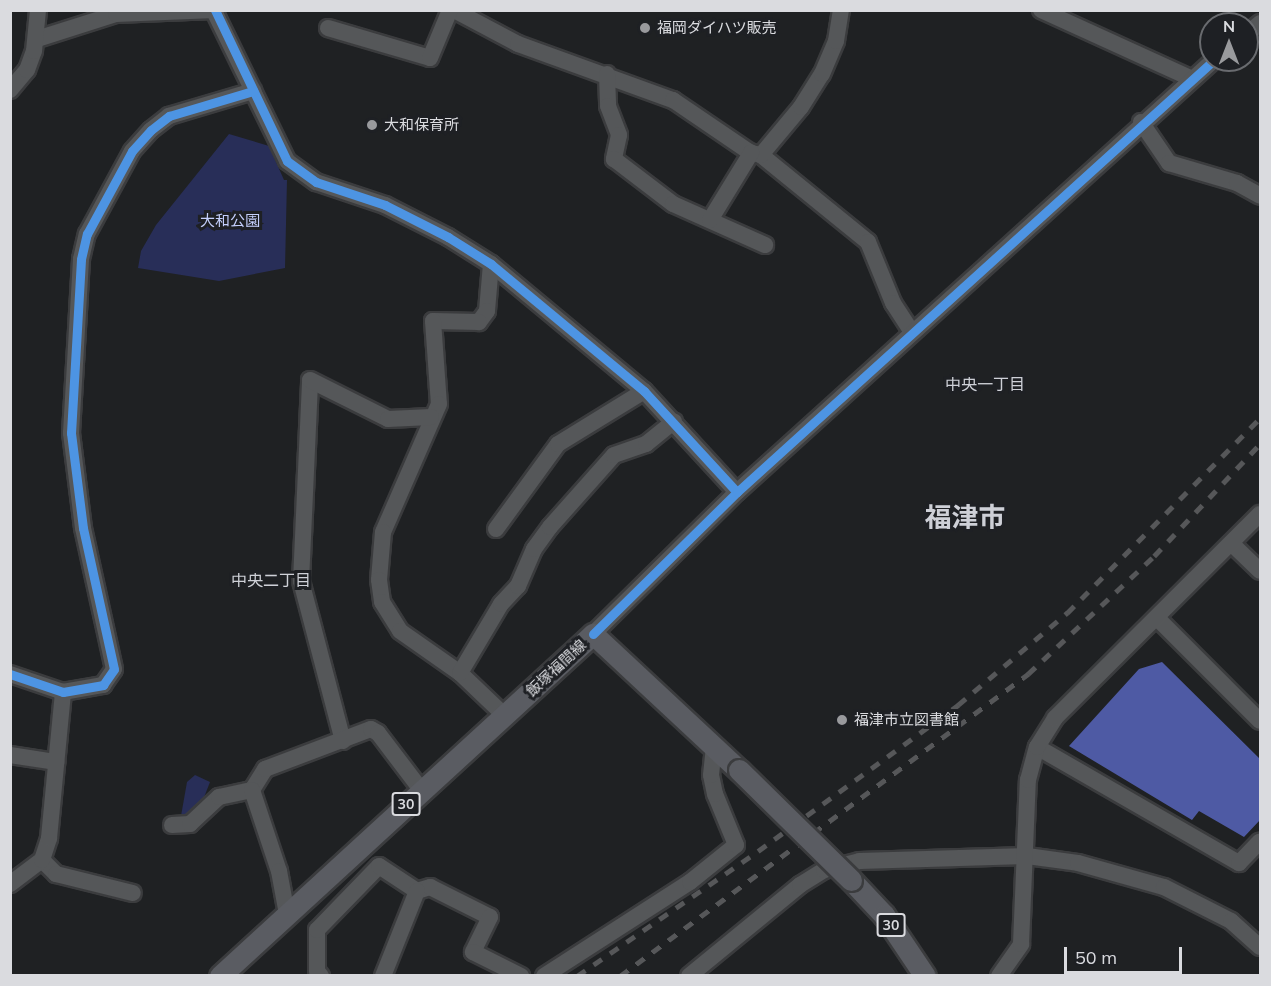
<!DOCTYPE html>
<html>
<head>
<meta charset="utf-8">
<style>
  body { margin:0 }
  #map { position:relative; width:1271px; height:986px; overflow:hidden; background:#1f2123; font-family:Mulish,"Noto Sans JP",sans-serif }
  div>[style] { position:absolute }
  .green>* { inset:0; background:#282e58 }
  .water>* { inset:0; background:#4e5aa4 }
  .roads { filter:drop-shadow(2px 0 #3b3c3e) drop-shadow(-2px 0 #3b3c3e) drop-shadow(0 2px #3b3c3e) drop-shadow(0 -2px #3b3c3e) }
  .minor>* { height:16px; margin:-8px; padding:0 8px; transform-origin:8px; border-radius:8px; background:#555759 }
  .major>* { height:21px; margin:-10.5px; padding:0 10.5px; transform-origin:10.5px; border-radius:10.5px; background:#5a5c62 }
  .rail>* { height:4.5px; margin-top:-2.25px; transform-origin:0; background:repeating-linear-gradient(90deg,#565759 0 10px,transparent 0 20px) }
  .bridges { filter:drop-shadow(2px 0 #3b3c3e) drop-shadow(-2px 0 #3b3c3e) drop-shadow(0 2px #3b3c3e) drop-shadow(0 -2px #3b3c3e) }
  .major-bridge>* { height:21px; margin:-10.5px; padding:0 10.5px; transform-origin:10.5px; border-radius:10.5px; background:#5a5c62 }
  .cycleway>* { height:9px; margin:-4.5px; padding:0 4.5px; transform-origin:4.5px; border-radius:4.5px; background:#4d94e3 }
  .dots>* { width:16px; height:16px; translate:-50% -50%; box-sizing:border-box; border:3px solid #1e2024; border-radius:50% }
  span { translate:-50% -50%; white-space:nowrap; text-align:center; line-height:1.15; -webkit-text-stroke:6px #1e2024; paint-order:stroke }
  .shield-label span { padding:2px 4px; background:#1e2024; border:2px solid; border-radius:4px; -webkit-text-stroke-width:0 }
  .shield-label { font-size:14px; color:#dadbdf; font-weight:700 }
  .poi-label { font-size:15px; color:#dadbdf }
  .left { translate:0 -50%; text-align:left }
  .park-label { font-size:15px; color:#c4cffb }
  .street-label { font-size:15px; color:#dadbdf }
  .neighbourhood-label { font-size:16px; color:#ced0d7 }
  .town-label { font-size:27px; color:#ced0d7; font-weight:700 }
  .frame { position:absolute; inset:0; border:12px solid #dadbdf; pointer-events:none }
  .north { position:absolute; left:1199px; top:12px; width:60px; height:60px; box-sizing:border-box; background:#1e2024; border:2px solid #696b6f; border-radius:50%; rotate:0deg; font-size:16px; font-weight:700; line-height:24px; text-align:center; color:#dadbdf }
  .north::after { content:''; display:block; margin:auto; width:21px; height:27px; background:#999a9d; clip-path:polygon(50% 0,100% 100%,50% 72%,0 100%) }
  .scale { position:absolute; left:1064px; top:947px; width:118px; height:27px; box-sizing:border-box; border:3px solid #dadbdf; border-top:0; padding-left:8px; font-size:18px; line-height:21px; white-space:nowrap; color:#dadbdf; -webkit-text-stroke:4px #1e2024; paint-order:stroke }
</style>
</head>
<body>
<div id="map">
  <div class="green">
    <i style="clip-path:polygon(229px 134px,269px 146px,284px 180px,287px 180px,285px 268px,219px 281px,138px 268px,141px 251px,156px 225px)"></i>
    <i style="clip-path:polygon(195px 775px,210px 782px,203px 800px,188px 816px,181px 816px,187px 782px)"></i>
  </div>
  <div class="water">
    <i style="clip-path:polygon(1162px 662px,1260px 759px,1260px 820px,1244px 837px,1199px 811px,1192px 820px,1069px 746px,1139px 669px)"></i>
  </div>
  <div class="roads">
    <div class="minor">
      <i style="left:454px;top:10px;width:72px;rotate:28deg"></i>
      <i style="left:518px;top:44px;width:165px;rotate:19.9deg"></i>
      <i style="left:673px;top:100px;width:94px;rotate:34.2deg"></i>
      <i style="left:751px;top:153px;width:10px;rotate:11deg"></i>
      <i style="left:761px;top:155px;width:138px;rotate:39.1deg"></i>
      <i style="left:868px;top:242px;width:66px;rotate:67.7deg"></i>
      <i style="left:893px;top:303px;width:35px;rotate:57deg"></i>
      <i style="left:1041px;top:10px;width:164px;rotate:24.5deg"></i>
      <i style="left:214px;top:11px;width:167px;rotate:64deg"></i>
      <i style="left:287px;top:161px;width:36px;rotate:36deg"></i>
      <i style="left:316px;top:182px;width:73px;rotate:18.4deg"></i>
      <i style="left:385px;top:205px;width:71px;rotate:26.9deg"></i>
      <i style="left:448px;top:237px;width:51px;rotate:32.1deg"></i>
      <i style="left:491px;top:264px;width:199px;rotate:39.7deg"></i>
      <i style="left:644px;top:391px;width:137px;rotate:47.4deg"></i>
      <i style="left:328px;top:28px;width:106px;rotate:16.4deg"></i>
      <i style="left:430px;top:58px;width:52px;rotate:-67.4deg"></i>
      <i style="left:1247px;top:34px;width:17px;rotate:-40deg"></i>
      <i style="left:37px;top:39px;width:83px;rotate:-17.6deg"></i>
      <i style="left:116px;top:14px;width:99px;rotate:-2.3deg"></i>
      <i style="left:607px;top:74px;width:32px;rotate:88deg"></i>
      <i style="left:608px;top:106px;width:31px;rotate:69deg"></i>
      <i style="left:619px;top:135px;width:25px;rotate:102deg"></i>
      <i style="left:614px;top:159px;width:74px;rotate:37.3deg"></i>
      <i style="left:673px;top:204px;width:101px;rotate:24deg"></i>
      <i style="left:10px;top:90px;width:26px;rotate:-50deg"></i>
      <i style="left:27px;top:70px;width:20px;rotate:-70deg"></i>
      <i style="left:34px;top:51px;width:41px;rotate:-84.4deg"></i>
      <i style="left:1141px;top:122px;width:50px;rotate:55.7deg"></i>
      <i style="left:1169px;top:163px;width:71px;rotate:16.4deg"></i>
      <i style="left:1237px;top:183px;width:26px;rotate:29deg"></i>
      <i style="left:761px;top:155px;width:62px;rotate:-50.2deg"></i>
      <i style="left:801px;top:107px;width:39px;rotate:-58deg"></i>
      <i style="left:822px;top:74px;width:36px;rotate:-67deg"></i>
      <i style="left:836px;top:41px;width:31px;rotate:-81deg"></i>
      <i style="left:710px;top:220px;width:79px;rotate:-58.5deg"></i>
      <i style="left:491px;top:264px;width:47px;rotate:94.9deg"></i>
      <i style="left:487px;top:311px;width:14px;rotate:126deg"></i>
      <i style="left:479px;top:322px;width:46px;rotate:-178.8deg"></i>
      <i style="left:433px;top:321px;width:83px;rotate:85.9deg"></i>
      <i style="left:439px;top:404px;width:140px;rotate:113.6deg"></i>
      <i style="left:383px;top:532px;width:48px;rotate:94.8deg"></i>
      <i style="left:379px;top:580px;width:22px;rotate:82deg"></i>
      <i style="left:382px;top:602px;width:34px;rotate:58deg"></i>
      <i style="left:400px;top:631px;width:73px;rotate:35deg"></i>
      <i style="left:460px;top:673px;width:62px;rotate:43.7deg"></i>
      <i style="left:496px;top:529px;width:105px;rotate:-53.9deg"></i>
      <i style="left:558px;top:444px;width:101px;rotate:-31.6deg"></i>
      <i style="left:1231px;top:543px;width:40px;rotate:44deg"></i>
      <i style="left:1158px;top:619px;width:144px;rotate:45deg"></i>
      <i style="left:593px;top:634px;width:202px;rotate:-44.6deg"></i>
      <i style="left:737px;top:492px;width:644px;rotate:-42.17deg"></i>
      <i style="left:460px;top:673px;width:80px;rotate:-59.3deg"></i>
      <i style="left:501px;top:604px;width:25px;rotate:-47deg"></i>
      <i style="left:518px;top:586px;width:40px;rotate:-66.6deg"></i>
      <i style="left:534px;top:549px;width:27px;rotate:-54deg"></i>
      <i style="left:550px;top:527px;width:96px;rotate:-48.4deg"></i>
      <i style="left:614px;top:455px;width:34px;rotate:-19deg"></i>
      <i style="left:646px;top:444px;width:36px;rotate:-39deg"></i>
      <i style="left:10px;top:674px;width:56px;rotate:18.8deg"></i>
      <i style="left:63px;top:692px;width:41px;rotate:-9.9deg"></i>
      <i style="left:103px;top:685px;width:19px;rotate:-55deg"></i>
      <i style="left:114px;top:669px;width:144px;rotate:-102.4deg"></i>
      <i style="left:83px;top:528px;width:96px;rotate:-97.2deg"></i>
      <i style="left:71px;top:433px;width:174px;rotate:-86.7deg"></i>
      <i style="left:81px;top:259px;width:26px;rotate:-77deg"></i>
      <i style="left:87px;top:234px;width:94px;rotate:-61.5deg"></i>
      <i style="left:132px;top:151px;width:28px;rotate:-48deg"></i>
      <i style="left:151px;top:130px;width:23px;rotate:-38deg"></i>
      <i style="left:169px;top:116px;width:88px;rotate:-16.6deg"></i>
      <i style="left:343px;top:741px;width:165px;rotate:-104.7deg"></i>
      <i style="left:301px;top:581px;width:201px;rotate:-87.4deg"></i>
      <i style="left:310px;top:380px;width:87px;rotate:26.6deg"></i>
      <i style="left:388px;top:419px;width:43px;rotate:-2.7deg"></i>
      <i style="left:1037px;top:747px;width:233px;rotate:29.9deg"></i>
      <i style="left:1239px;top:863px;width:30px;rotate:-46deg"></i>
      <i style="left:10px;top:755px;width:47px;rotate:8.7deg"></i>
      <i style="left:252px;top:790px;width:25px;rotate:-58deg"></i>
      <i style="left:265px;top:769px;width:113px;rotate:-20.7deg"></i>
      <i style="left:371px;top:729px;width:8px;rotate:30deg"></i>
      <i style="left:378px;top:733px;width:73px;rotate:52.8deg"></i>
      <i style="left:172px;top:825px;width:18px;rotate:-3deg"></i>
      <i style="left:190px;top:824px;width:40px;rotate:-43deg"></i>
      <i style="left:219px;top:797px;width:34px;rotate:-12deg"></i>
      <i style="left:252px;top:790px;width:85px;rotate:71.6deg"></i>
      <i style="left:279px;top:871px;width:44px;rotate:79.5deg"></i>
      <i style="left:42px;top:860px;width:20px;rotate:45deg"></i>
      <i style="left:56px;top:874px;width:79px;rotate:13.9deg"></i>
      <i style="left:10px;top:884px;width:40px;rotate:-37deg"></i>
      <i style="left:42px;top:860px;width:23px;rotate:-72deg"></i>
      <i style="left:49px;top:838px;width:147px;rotate:-84.5deg"></i>
      <i style="left:417px;top:891px;width:14px;rotate:-17deg"></i>
      <i style="left:430px;top:887px;width:67px;rotate:26.6deg"></i>
      <i style="left:490px;top:917px;width:39px;rotate:116deg"></i>
      <i style="left:473px;top:952px;width:54px;rotate:26.6deg"></i>
      <i style="left:321px;top:976px;width:6px;rotate:-129deg"></i>
      <i style="left:317px;top:971px;width:41px;rotate:-90deg"></i>
      <i style="left:317px;top:930px;width:89px;rotate:-45.9deg"></i>
      <i style="left:379px;top:866px;width:45px;rotate:33.3deg"></i>
      <i style="left:417px;top:891px;width:92px;rotate:111.8deg"></i>
      <i style="left:544px;top:976px;width:174px;rotate:-32.8deg"></i>
      <i style="left:690px;top:882px;width:59px;rotate:-38.8deg"></i>
      <i style="left:736px;top:845px;width:55px;rotate:-112.4deg"></i>
      <i style="left:715px;top:794px;width:19px;rotate:-102deg"></i>
      <i style="left:711px;top:775px;width:31px;rotate:-84deg"></i>
      <i style="left:689px;top:976px;width:144px;rotate:-39.3deg"></i>
      <i style="left:800px;top:885px;width:28px;rotate:-32deg"></i>
      <i style="left:824px;top:870px;width:36px;rotate:-14deg"></i>
      <i style="left:859px;top:861px;width:168px;rotate:-1.7deg"></i>
      <i style="left:1027px;top:856px;width:51px;rotate:7.8deg"></i>
      <i style="left:1078px;top:863px;width:89px;rotate:15.6deg"></i>
      <i style="left:1164px;top:887px;width:75px;rotate:26.9deg"></i>
      <i style="left:1231px;top:921px;width:39px;rotate:42deg"></i>
      <i style="left:999px;top:976px;width:39px;rotate:-55deg"></i>
      <i style="left:1021px;top:944px;width:164px;rotate:-87.6deg"></i>
      <i style="left:1028px;top:780px;width:34px;rotate:-75deg"></i>
      <i style="left:1037px;top:747px;width:34px;rotate:-58deg"></i>
      <i style="left:1055px;top:718px;width:289px;rotate:-44.9deg"></i>
    </div>
    <div class="major">
      <i style="left:851px;top:880px;width:48px;rotate:46.7deg"></i>
      <i style="left:884px;top:915px;width:73px;rotate:56.1deg"></i>
      <i style="left:220px;top:976px;width:506px;rotate:-42.52deg"></i>
      <i style="left:593px;top:634px;width:200px;rotate:43deg"></i>
    </div>
  </div>
  <div class="rail">
    <i style="left:577px;top:976px;width:220px;rotate:-34.6deg"></i>
    <i style="left:758px;top:851px;width:248px;rotate:-36.1deg"></i>
    <i style="left:958px;top:705px;width:143px;rotate:-40.2deg"></i>
    <i style="left:1067px;top:613px;width:274px;rotate:-45.3deg"></i>
    <i style="left:620px;top:976px;width:508px;rotate:-36.51deg"></i>
    <i style="left:1028px;top:674px;width:173px;rotate:-43.1deg"></i>
    <i style="left:1154px;top:556px;width:154px;rotate:-46.6deg"></i>
  </div>
  <div class="bridges">
    <div class="major-bridge">
      <i style="left:739px;top:770px;width:157px;rotate:44.5deg"></i>
    </div>
  </div>
  <div class="cycleway">
    <i style="left:215px;top:10px;width:167px;rotate:64.5deg"></i>
    <i style="left:287px;top:161px;width:36px;rotate:36deg"></i>
    <i style="left:316px;top:182px;width:73px;rotate:18.4deg"></i>
    <i style="left:385px;top:205px;width:71px;rotate:26.9deg"></i>
    <i style="left:448px;top:237px;width:51px;rotate:32.1deg"></i>
    <i style="left:491px;top:264px;width:199px;rotate:39.7deg"></i>
    <i style="left:644px;top:391px;width:137px;rotate:47.4deg"></i>
    <i style="left:593px;top:634px;width:202px;rotate:-44.6deg"></i>
    <i style="left:737px;top:492px;width:644px;rotate:-42.17deg"></i>
    <i style="left:10px;top:674px;width:56px;rotate:18.8deg"></i>
    <i style="left:63px;top:692px;width:41px;rotate:-9.9deg"></i>
    <i style="left:103px;top:685px;width:19px;rotate:-55deg"></i>
    <i style="left:114px;top:669px;width:144px;rotate:-102.4deg"></i>
    <i style="left:83px;top:528px;width:96px;rotate:-97.2deg"></i>
    <i style="left:71px;top:433px;width:174px;rotate:-86.7deg"></i>
    <i style="left:81px;top:259px;width:26px;rotate:-77deg"></i>
    <i style="left:87px;top:234px;width:94px;rotate:-61.5deg"></i>
    <i style="left:132px;top:151px;width:28px;rotate:-48deg"></i>
    <i style="left:151px;top:130px;width:23px;rotate:-38deg"></i>
    <i style="left:169px;top:116px;width:88px;rotate:-16.6deg"></i>
  </div>
  <div class="dots">
    <i style="left:645px;top:28px;background:#999a9d"></i>
    <i style="left:372px;top:125px;background:#999a9d"></i>
    <i style="left:842px;top:720px;background:#999a9d"></i>
  </div>
  <div class="shield-label">
    <span style="left:406px;top:804px">30</span>
    <span style="left:891px;top:925px">30</span>
  </div>
  <div class="poi-label">
    <span class="left" style="left:657px;top:28px">福岡ダイハツ販売</span>
    <span class="left" style="left:384px;top:125px">大和保育所</span>
    <span class="left" style="left:854px;top:720px">福津市立図書館</span>
  </div>
  <div class="park-label">
    <span style="left:230px;top:221px">大和公園</span>
  </div>
  <div class="street-label">
    <span style="left:556px;top:668px;rotate:-43deg">飯塚福間線</span>
  </div>
  <div class="neighbourhood-label">
    <span style="left:985px;top:384px">中央一丁目</span>
    <span style="left:271px;top:580px">中央二丁目</span>
  </div>
  <div class="town-label">
    <span style="left:965px;top:518px">福津市</span>
  </div>
  <div class="frame"></div>
  <div class="north">N</div>
  <div class="scale">50 m</div>
</div>
</body>
</html>
